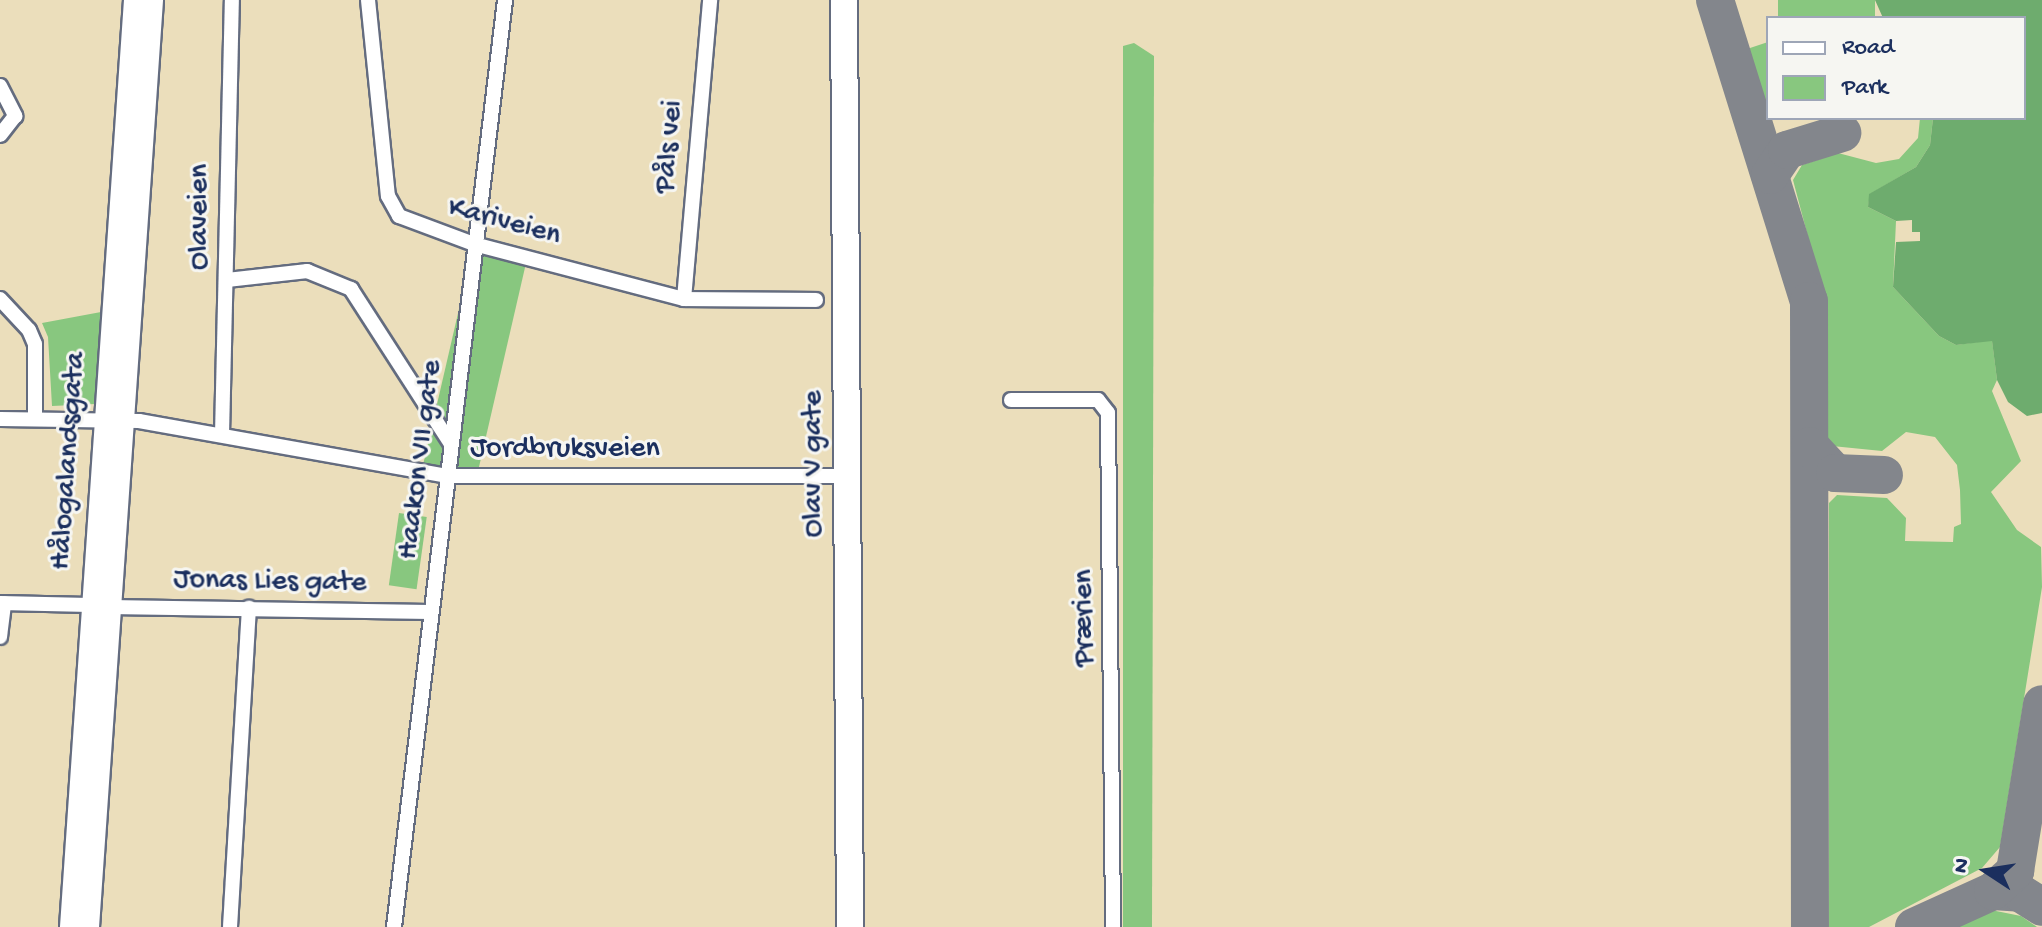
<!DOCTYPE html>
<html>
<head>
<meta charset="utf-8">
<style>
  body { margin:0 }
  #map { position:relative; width:2042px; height:927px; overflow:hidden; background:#ebdebb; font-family:"Gochi Hand",sans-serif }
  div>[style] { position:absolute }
  .green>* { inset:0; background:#88c77f; transform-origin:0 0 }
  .forest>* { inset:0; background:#6eac6e }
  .taxiway>* { height:38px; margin:-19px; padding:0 19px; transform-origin:19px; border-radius:19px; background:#83868c }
  .roads { filter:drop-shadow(2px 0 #646c7f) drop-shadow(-2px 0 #646c7f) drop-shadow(0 2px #646c7f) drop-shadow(0 -2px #646c7f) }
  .street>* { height:14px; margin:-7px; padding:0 7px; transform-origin:7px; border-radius:7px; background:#fff }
  .secondary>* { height:20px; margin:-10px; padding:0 10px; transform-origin:10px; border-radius:10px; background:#fff }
  .highway>* { height:26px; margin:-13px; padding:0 13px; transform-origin:13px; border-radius:13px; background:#fff }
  span { translate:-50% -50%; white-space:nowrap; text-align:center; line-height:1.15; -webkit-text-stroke:6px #f6f6f2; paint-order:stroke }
  .street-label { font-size:30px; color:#1b2f5e }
  .legend { position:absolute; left:1766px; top:16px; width:260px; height:104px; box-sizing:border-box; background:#f6f6f2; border:2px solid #9ea6b7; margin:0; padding:10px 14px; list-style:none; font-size:24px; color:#1b2f5e }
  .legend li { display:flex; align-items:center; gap:16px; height:40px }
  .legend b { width:40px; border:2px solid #9ea6b7 }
  .north { position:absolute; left:1946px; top:831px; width:80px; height:80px; -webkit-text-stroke:6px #f6f6f2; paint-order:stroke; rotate:282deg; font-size:22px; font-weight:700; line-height:32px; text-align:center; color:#1b2f5e }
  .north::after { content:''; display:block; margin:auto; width:28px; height:36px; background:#1b2f5e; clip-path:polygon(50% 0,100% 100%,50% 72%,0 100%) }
</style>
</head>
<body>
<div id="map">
  <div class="green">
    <i style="left:1778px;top:0;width:97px;height:19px"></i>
    <i style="clip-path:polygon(1768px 42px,1768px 117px,1744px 50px)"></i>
    <i style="clip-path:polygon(1134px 43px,1154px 56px,1152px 927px,1123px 927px,1123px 46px)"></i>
    <i style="clip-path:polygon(1920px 118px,1933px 118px,1930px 145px,1916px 167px,1870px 194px,1868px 207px,1896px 221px,1893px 287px,1939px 336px,1956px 345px,1992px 340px,1997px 380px,1992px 391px,2021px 461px,1991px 492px,2017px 530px,2041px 547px,2042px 587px,2000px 847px,1982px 868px,1869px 927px,1829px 927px,1829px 503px,1837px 495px,1887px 498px,1906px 518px,1905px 541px,1953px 542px,1954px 527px,1961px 524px,1960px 490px,1957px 465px,1935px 437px,1906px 432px,1882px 451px,1832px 446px,1826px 435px,1827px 309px,1793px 180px,1802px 165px,1838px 153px,1876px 163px,1899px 159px,1918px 138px)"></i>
    <i style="left:474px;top:244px;width:55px;height:233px;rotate:13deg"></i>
    <i style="clip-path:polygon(101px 312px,95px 404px,52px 406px,48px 337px,42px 323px)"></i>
    <i style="left:399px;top:513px;width:28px;height:73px;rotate:8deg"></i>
    <i style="clip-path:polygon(1991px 910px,2021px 916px,2037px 927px,1958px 927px)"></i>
  </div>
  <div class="forest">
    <i style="clip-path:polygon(1875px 0,2042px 0,2042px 413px,2027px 416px,2008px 402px,1997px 380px,1992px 341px,1956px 345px,1939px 336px,1893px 287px,1896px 242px,1920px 241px,1920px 232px,1912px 232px,1912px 220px,1896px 221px,1868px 207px,1869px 194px,1916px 167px,1930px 145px,1933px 118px,2024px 118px,2024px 18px,1883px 18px)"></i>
  </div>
  <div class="taxiway">
    <i style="left:1715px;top:0;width:315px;rotate:72.7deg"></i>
    <i style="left:1809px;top:301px;width:626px;rotate:89.91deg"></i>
    <i style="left:1770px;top:175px;width:30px;rotate:-56deg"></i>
    <i style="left:1787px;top:150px;width:58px;rotate:-17.2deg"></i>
    <i style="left:1810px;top:446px;width:37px;rotate:47deg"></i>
    <i style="left:1835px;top:473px;width:49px;rotate:2.3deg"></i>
    <i style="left:1993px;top:891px;width:27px;rotate:4deg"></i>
    <i style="left:2020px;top:893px;width:26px;rotate:32deg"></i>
    <i style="left:1914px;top:927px;width:87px;rotate:-24.5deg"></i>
    <i style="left:1993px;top:891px;width:30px;rotate:-42deg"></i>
    <i style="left:2015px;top:871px;width:169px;rotate:-80.8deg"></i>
  </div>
  <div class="roads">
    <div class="street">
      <i style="left:368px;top:0;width:197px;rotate:84.2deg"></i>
      <i style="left:388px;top:196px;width:23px;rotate:61deg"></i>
      <i style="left:399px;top:216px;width:80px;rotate:20.5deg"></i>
      <i style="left:474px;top:244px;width:217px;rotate:14.7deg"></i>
      <i style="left:684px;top:299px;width:132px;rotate:0.4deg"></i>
      <i style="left:0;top:86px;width:34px;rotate:63deg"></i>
      <i style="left:15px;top:116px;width:24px;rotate:128deg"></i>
      <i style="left:227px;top:280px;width:81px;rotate:-6.4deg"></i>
      <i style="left:307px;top:271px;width:48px;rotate:22.2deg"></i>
      <i style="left:351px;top:289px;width:184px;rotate:57.2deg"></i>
      <i style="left:0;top:299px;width:42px;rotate:46.9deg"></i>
      <i style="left:29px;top:330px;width:15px;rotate:67deg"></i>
      <i style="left:35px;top:344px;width:74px;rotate:90deg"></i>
      <i style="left:684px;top:299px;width:300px;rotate:-85deg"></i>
      <i style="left:1011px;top:400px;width:87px"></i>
      <i style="left:1098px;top:400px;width:16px;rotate:52deg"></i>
      <i style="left:1108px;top:413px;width:514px;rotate:89.44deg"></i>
      <i style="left:0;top:419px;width:139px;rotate:0.8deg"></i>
      <i style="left:139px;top:421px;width:314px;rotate:10.1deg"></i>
      <i style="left:448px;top:476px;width:399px"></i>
      <i style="left:222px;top:435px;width:435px;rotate:-88.7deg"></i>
      <i style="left:0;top:603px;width:90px;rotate:1.3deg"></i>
      <i style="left:109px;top:607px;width:321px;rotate:0.9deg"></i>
      <i style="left:0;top:637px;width:34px;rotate:-83deg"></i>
      <i style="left:230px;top:927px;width:320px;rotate:-86.6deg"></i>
      <i style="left:394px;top:927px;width:934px;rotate:-83.17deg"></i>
    </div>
    <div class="secondary">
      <i style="left:70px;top:927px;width:929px;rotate:-86.05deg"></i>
      <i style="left:89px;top:927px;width:929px;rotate:-86.05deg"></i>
    </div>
    <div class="highway">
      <i style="left:844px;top:0;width:927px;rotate:89.63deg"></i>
    </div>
  </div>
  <div class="street-label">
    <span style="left:671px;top:147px;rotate:-85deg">Påls vei</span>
    <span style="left:201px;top:217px;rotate:-90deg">Olaveien</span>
    <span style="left:504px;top:223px;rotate:15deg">Kariveien</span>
    <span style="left:565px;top:450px">Jordbruksveien</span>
    <span style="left:422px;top:460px;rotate:-83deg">Haakon VII gate</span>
    <span style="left:70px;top:461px;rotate:-86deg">Hålogalandsgata</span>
    <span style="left:815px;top:464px;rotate:-90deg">Olav V gate</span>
    <span style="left:270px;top:583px;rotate:1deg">Jonas Lies gate</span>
    <span style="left:1086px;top:618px;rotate:-91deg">Prærien</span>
  </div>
  <ul class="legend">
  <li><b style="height:10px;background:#fff"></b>Road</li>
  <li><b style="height:22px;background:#88c77f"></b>Park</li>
  </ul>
  <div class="north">N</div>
</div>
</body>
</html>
